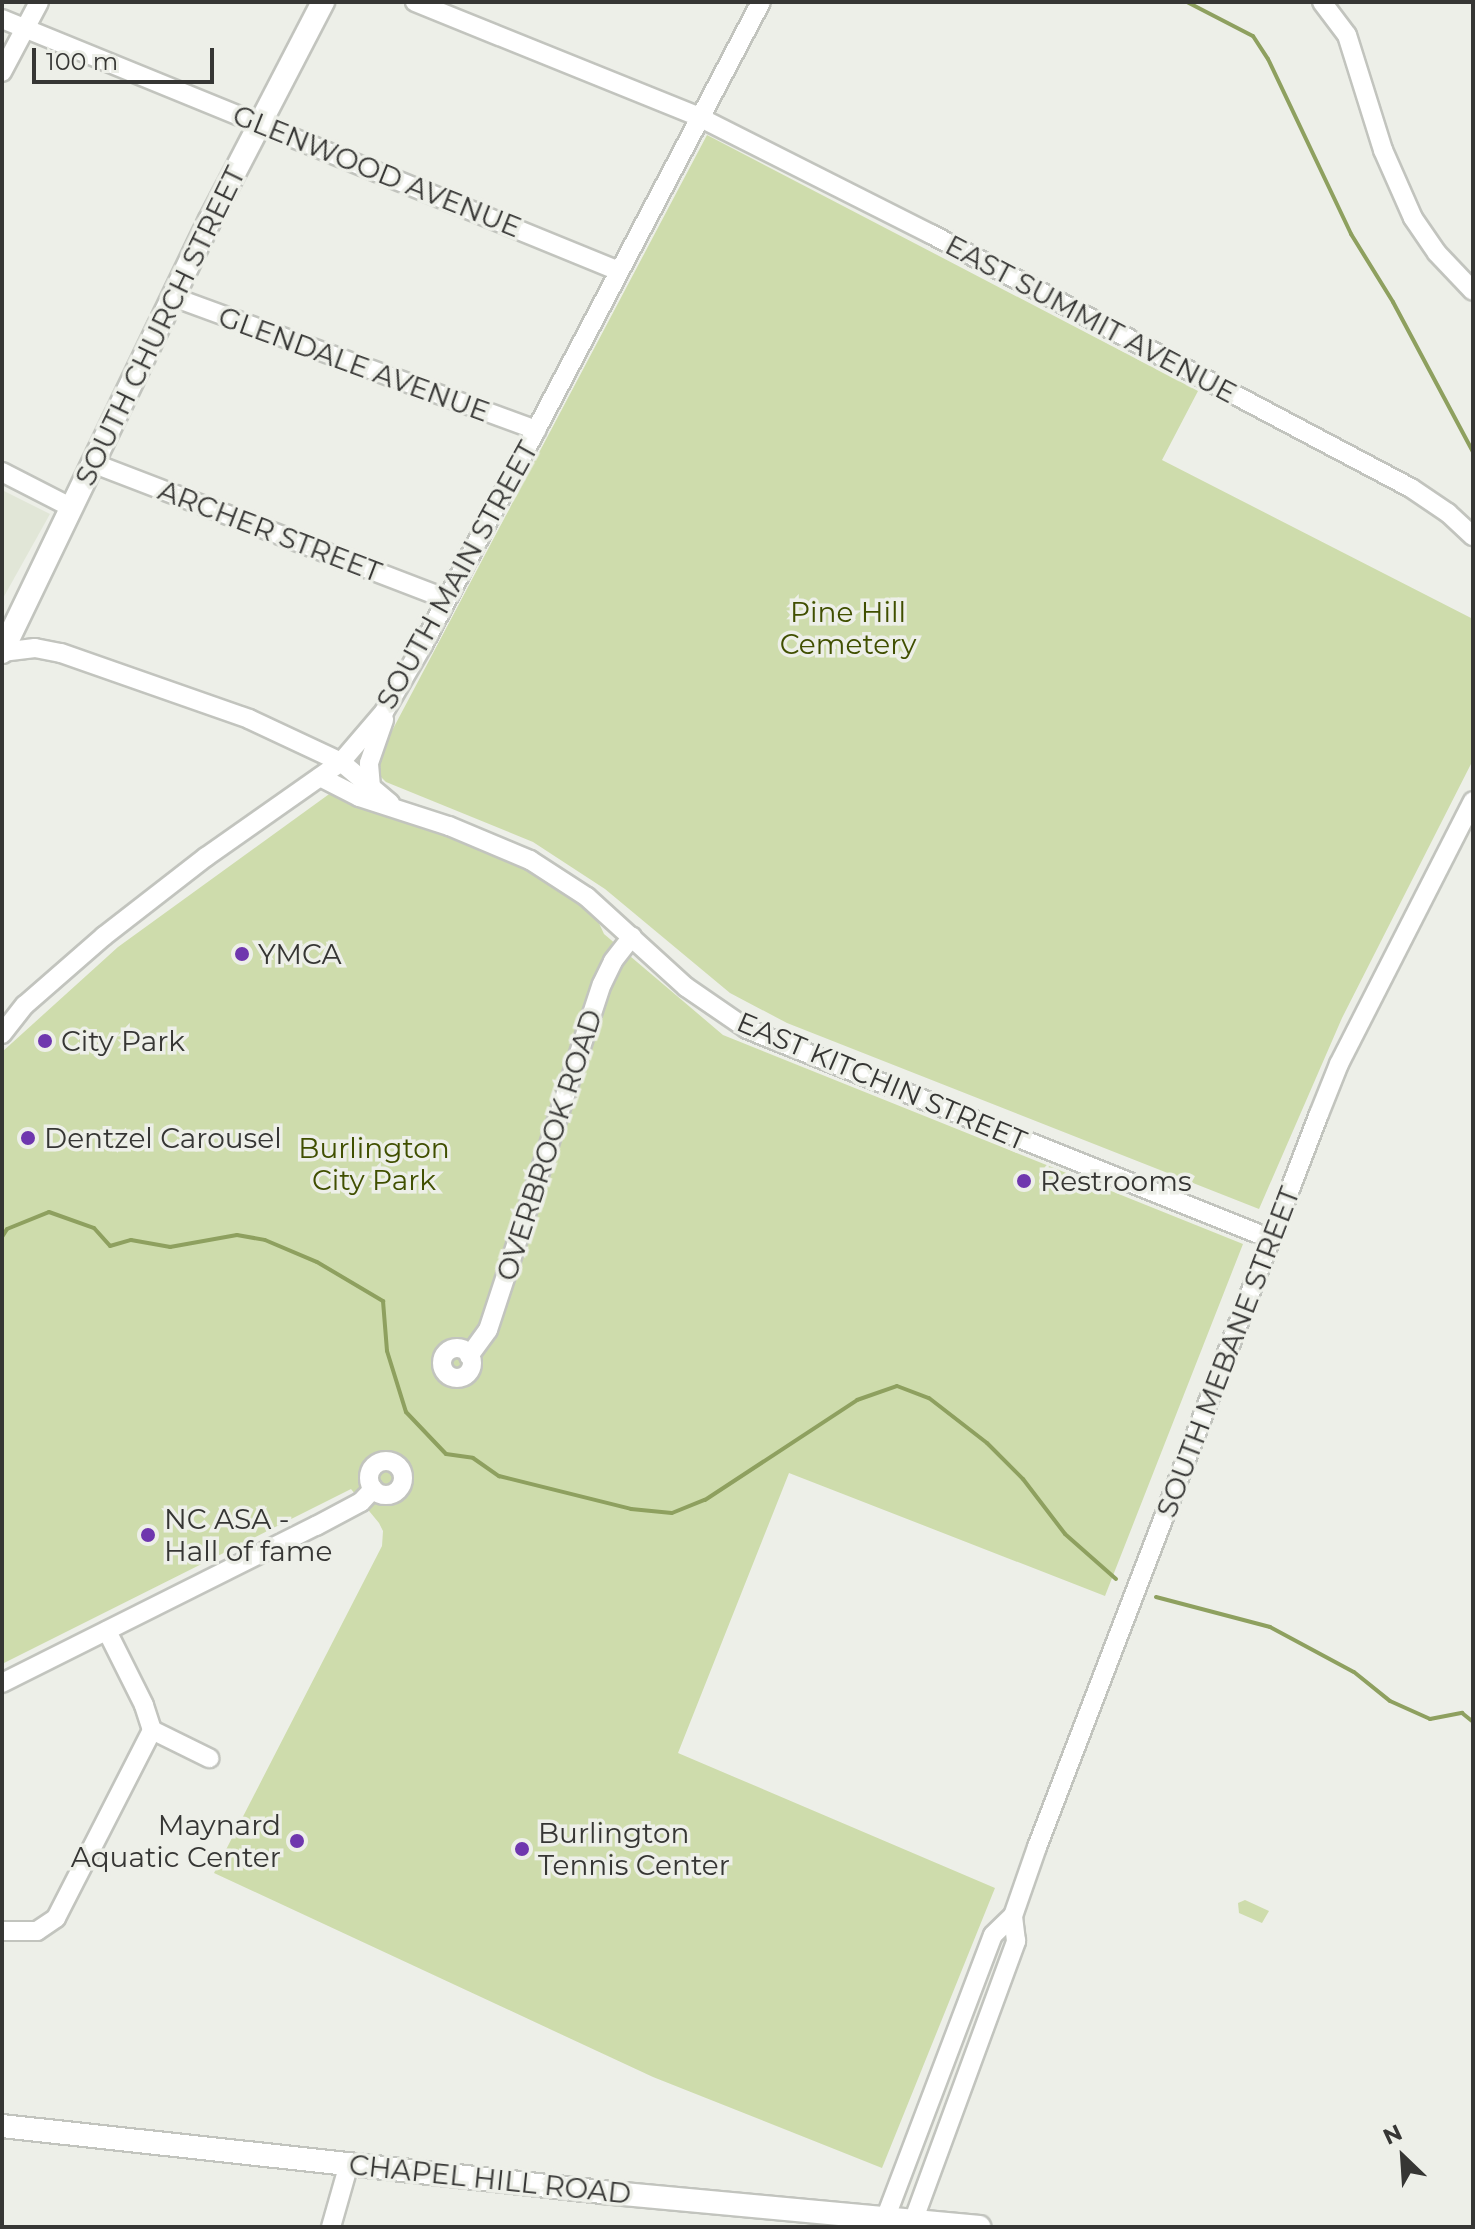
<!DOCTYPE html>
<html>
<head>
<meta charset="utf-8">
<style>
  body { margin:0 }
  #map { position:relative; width:1475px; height:2229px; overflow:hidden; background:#edefe8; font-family:Montserrat,sans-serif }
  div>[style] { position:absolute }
  .built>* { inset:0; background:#e1e6d7 }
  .green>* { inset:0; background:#cedcac }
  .stream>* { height:4px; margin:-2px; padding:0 2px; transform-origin:2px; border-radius:2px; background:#8ea05f }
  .roads { filter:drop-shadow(2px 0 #c2c4be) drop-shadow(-2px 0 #c2c4be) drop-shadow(0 2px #c2c4be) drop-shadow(0 -2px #c2c4be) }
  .minor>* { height:18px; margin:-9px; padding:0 9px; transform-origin:9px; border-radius:9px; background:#fff }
  .minor>.ring { margin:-9px; padding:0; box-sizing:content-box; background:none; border:18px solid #fff; border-radius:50% }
  .major>* { height:22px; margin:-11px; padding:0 11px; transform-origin:11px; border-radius:11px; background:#fff }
  .dots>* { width:22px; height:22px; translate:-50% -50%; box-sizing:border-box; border:4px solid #edefe8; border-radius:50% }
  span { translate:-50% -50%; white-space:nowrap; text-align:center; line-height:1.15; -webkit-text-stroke:7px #edefe8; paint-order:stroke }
  .street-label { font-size:28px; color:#363634 }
  .park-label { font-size:28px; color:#404f00 }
  .poi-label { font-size:28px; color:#363634 }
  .left { translate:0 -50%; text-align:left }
  .right { translate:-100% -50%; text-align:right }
  .frame { position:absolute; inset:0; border:4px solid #363634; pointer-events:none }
  .north { position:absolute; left:1363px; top:2117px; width:80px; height:80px; -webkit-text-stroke:6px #edefe8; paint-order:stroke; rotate:335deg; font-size:22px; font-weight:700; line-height:32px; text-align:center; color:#363634 }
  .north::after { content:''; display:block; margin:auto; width:28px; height:36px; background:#363634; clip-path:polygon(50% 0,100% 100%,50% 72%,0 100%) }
  .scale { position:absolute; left:32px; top:48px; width:182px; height:36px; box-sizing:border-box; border:4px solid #363634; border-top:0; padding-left:10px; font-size:24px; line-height:28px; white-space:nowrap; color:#363634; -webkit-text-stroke:6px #edefe8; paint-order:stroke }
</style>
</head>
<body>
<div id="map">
  <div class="built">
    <i style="clip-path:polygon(2px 490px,50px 514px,2px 600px)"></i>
  </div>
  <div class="green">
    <i style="clip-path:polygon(707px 135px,1198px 391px,1162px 460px,1473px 619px,1473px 760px,1342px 1018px,1259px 1209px,787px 1023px,730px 993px,605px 889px,533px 842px,386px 782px,376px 772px,376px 761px)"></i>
    <i style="clip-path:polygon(332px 792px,530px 863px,587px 897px,604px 934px,723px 1035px,1243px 1244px,1105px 1596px,789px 1473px,678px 1753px,995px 1888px,882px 2168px,653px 2077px,214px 1873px,382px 1546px,383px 1531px,379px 1523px,351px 1489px,2px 1664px,2px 1052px,118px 947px)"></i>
    <i style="clip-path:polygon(1245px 1900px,1269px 1911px,1262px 1923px,1239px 1913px,1238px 1903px)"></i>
  </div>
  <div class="stream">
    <i style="left:1187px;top:2px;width:74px;rotate:27.3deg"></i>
    <i style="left:1253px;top:36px;width:27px;rotate:57deg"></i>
    <i style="left:1268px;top:59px;width:194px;rotate:64.6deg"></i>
    <i style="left:1351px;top:234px;width:80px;rotate:58.3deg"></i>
    <i style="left:1393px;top:302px;width:170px;rotate:61.9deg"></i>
    <i style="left:2px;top:1237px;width:9px;rotate:-58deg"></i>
    <i style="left:7px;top:1229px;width:45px;rotate:-22deg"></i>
    <i style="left:49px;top:1212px;width:48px;rotate:19.6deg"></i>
    <i style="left:94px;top:1228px;width:24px;rotate:48deg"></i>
    <i style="left:110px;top:1246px;width:22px;rotate:-16deg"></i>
    <i style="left:131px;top:1240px;width:40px;rotate:10deg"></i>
    <i style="left:170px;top:1247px;width:68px;rotate:-10.2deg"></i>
    <i style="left:237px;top:1235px;width:28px;rotate:10deg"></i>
    <i style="left:265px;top:1240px;width:56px;rotate:22.9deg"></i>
    <i style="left:317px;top:1262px;width:77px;rotate:30.6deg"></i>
    <i style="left:383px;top:1301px;width:50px;rotate:85.4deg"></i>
    <i style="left:387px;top:1351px;width:64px;rotate:72.7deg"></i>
    <i style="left:406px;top:1412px;width:58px;rotate:46.4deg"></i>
    <i style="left:446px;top:1454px;width:27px;rotate:8deg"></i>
    <i style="left:473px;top:1458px;width:32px;rotate:35deg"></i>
    <i style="left:499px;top:1476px;width:136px;rotate:14deg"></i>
    <i style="left:631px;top:1509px;width:41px;rotate:5.6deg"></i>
    <i style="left:672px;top:1513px;width:35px;rotate:-22deg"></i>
    <i style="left:705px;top:1500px;width:182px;rotate:-33.3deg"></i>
    <i style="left:857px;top:1400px;width:42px;rotate:-19.3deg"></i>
    <i style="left:897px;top:1386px;width:34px;rotate:21deg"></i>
    <i style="left:929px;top:1398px;width:73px;rotate:37.8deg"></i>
    <i style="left:987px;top:1443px;width:51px;rotate:45deg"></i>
    <i style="left:1023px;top:1479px;width:69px;rotate:52.6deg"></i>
    <i style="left:1065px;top:1534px;width:68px;rotate:41.4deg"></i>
    <i style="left:1156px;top:1597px;width:118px;rotate:14.7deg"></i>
    <i style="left:1270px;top:1627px;width:95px;rotate:28.2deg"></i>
    <i style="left:1354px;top:1672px;width:46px;rotate:38.9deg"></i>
    <i style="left:1390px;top:1701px;width:44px;rotate:24.2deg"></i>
    <i style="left:1430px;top:1719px;width:33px;rotate:-11deg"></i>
    <i style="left:1462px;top:1713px;width:14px;rotate:39deg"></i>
  </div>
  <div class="roads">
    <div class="minor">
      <i style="left:415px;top:2px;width:306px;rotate:22deg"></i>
      <i style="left:699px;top:117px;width:260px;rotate:26.8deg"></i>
      <i style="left:931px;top:234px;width:543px;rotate:27.89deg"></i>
      <i style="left:1411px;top:488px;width:45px;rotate:34deg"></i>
      <i style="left:1448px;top:513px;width:34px;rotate:43deg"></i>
      <i style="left:1322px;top:2px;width:41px;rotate:52.9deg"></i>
      <i style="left:1347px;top:35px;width:121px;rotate:72.6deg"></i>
      <i style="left:1383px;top:150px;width:74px;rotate:66.2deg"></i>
      <i style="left:1413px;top:218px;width:42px;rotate:55.6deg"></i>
      <i style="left:1437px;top:253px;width:52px;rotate:46.5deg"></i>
      <i style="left:2px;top:19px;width:666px;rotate:22.22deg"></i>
      <i style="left:2px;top:72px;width:79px;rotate:-62.1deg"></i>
      <i style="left:173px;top:297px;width:387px;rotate:20.1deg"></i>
      <i style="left:95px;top:464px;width:376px;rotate:21deg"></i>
      <i style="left:2px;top:472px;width:79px;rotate:27.2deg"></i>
      <i style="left:2px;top:652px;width:33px;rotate:-7deg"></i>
      <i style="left:35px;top:648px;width:26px;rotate:11deg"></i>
      <i style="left:61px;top:653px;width:199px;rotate:19.3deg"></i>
      <i style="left:249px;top:719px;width:102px;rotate:25.1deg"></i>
      <i style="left:341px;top:762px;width:64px;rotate:39.9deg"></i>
      <i style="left:320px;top:777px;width:44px;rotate:27.1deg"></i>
      <i style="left:359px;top:797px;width:95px;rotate:17.9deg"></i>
      <i style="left:449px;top:826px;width:88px;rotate:22.8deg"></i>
      <i style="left:530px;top:860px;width:68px;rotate:33deg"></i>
      <i style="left:587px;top:897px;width:134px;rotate:42.3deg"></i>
      <i style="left:686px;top:987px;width:74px;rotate:34.5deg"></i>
      <i style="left:747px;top:1029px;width:565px;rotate:21.84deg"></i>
      <i style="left:371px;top:787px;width:24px;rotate:-95deg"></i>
      <i style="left:369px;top:763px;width:46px;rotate:-70.8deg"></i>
      <i style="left:2px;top:1034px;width:37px;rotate:-52deg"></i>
      <i style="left:25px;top:1005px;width:105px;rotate:-41.1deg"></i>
      <i style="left:104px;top:936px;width:129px;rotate:-37.8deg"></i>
      <i style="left:206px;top:857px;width:165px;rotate:-35.1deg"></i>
      <i style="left:341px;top:762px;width:66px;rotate:-49.3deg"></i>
      <i style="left:384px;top:712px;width:78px;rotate:-59.8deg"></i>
      <i style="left:423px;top:645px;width:726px;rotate:-62.27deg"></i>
      <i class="ring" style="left:442px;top:1348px;width:12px;height:12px"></i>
      <i style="left:469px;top:1356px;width:32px;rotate:-54deg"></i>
      <i style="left:488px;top:1330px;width:364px;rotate:-71.8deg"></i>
      <i style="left:602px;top:984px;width:25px;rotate:-64deg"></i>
      <i style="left:613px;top:961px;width:31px;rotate:-52deg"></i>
      <i class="ring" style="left:369px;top:1461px;width:16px;height:16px"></i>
      <i style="left:2px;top:1683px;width:351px;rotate:-26.6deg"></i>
      <i style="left:316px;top:1526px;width:51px;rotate:-28.1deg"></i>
      <i style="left:361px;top:1502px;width:18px;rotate:-47deg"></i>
      <i style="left:152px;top:1730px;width:64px;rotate:26.2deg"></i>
      <i style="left:2px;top:1931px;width:35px"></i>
      <i style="left:37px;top:1931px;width:23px;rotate:-34deg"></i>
      <i style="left:56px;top:1918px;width:211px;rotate:-62.9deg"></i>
      <i style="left:152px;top:1730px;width:26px;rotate:-108deg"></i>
      <i style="left:144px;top:1705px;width:83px;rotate:-116.6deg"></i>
      <i style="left:331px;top:2227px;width:66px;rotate:-74.1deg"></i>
      <i style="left:882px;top:2227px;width:312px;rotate:-69.2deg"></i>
      <i style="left:993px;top:1935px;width:28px;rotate:-44deg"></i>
      <i style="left:911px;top:2227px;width:305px;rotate:-69.8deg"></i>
      <i style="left:1016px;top:1941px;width:25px;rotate:-97deg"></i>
      <i style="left:1013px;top:1916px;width:73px;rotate:-70.8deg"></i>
      <i style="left:1037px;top:1847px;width:785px;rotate:-68.96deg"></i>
      <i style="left:1319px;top:1114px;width:54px;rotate:-68.2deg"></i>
      <i style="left:1339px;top:1064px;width:295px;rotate:-63deg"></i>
    </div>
    <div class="major">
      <i style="left:2px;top:652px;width:479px;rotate:-64.3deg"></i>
      <i style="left:210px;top:220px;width:246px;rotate:-62.6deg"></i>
      <i style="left:2px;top:2126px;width:604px;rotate:6.28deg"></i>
      <i style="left:602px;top:2192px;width:379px;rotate:5.3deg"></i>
    </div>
  </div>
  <div class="dots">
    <i style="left:242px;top:954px;background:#6f37ae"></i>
    <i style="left:45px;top:1041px;background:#6f37ae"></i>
    <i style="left:28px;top:1138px;background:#6f37ae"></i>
    <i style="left:1024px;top:1181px;background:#6f37ae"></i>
    <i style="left:148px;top:1535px;background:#6f37ae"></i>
    <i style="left:297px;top:1841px;background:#6f37ae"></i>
    <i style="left:522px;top:1849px;background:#6f37ae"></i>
  </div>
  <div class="street-label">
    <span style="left:377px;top:171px;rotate:22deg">GLENWOOD AVENUE</span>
    <span style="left:1091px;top:319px;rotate:28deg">EAST SUMMIT AVENUE</span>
    <span style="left:160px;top:326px;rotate:-64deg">SOUTH CHURCH STREET</span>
    <span style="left:354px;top:364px;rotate:20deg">GLENDALE AVENUE</span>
    <span style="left:270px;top:531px;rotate:21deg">ARCHER STREET</span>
    <span style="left:457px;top:575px;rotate:-61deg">SOUTH MAIN STREET</span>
    <span style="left:882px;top:1081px;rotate:23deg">EAST KITCHIN STREET</span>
    <span style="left:549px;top:1145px;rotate:-72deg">OVERBROOK ROAD</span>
    <span style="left:1228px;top:1352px;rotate:-69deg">SOUTH MEBANE STREET</span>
    <span style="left:490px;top:2179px;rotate:6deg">CHAPEL HILL ROAD</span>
  </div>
  <div class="park-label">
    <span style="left:848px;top:628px">Pine Hill<br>Cemetery</span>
    <span style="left:374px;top:1164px">Burlington<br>City Park</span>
  </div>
  <div class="poi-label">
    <span class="left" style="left:258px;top:954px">YMCA</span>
    <span class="left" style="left:61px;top:1041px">City Park</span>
    <span class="left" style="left:44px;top:1138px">Dentzel Carousel</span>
    <span class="left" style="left:1040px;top:1181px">Restrooms</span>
    <span class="left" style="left:164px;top:1535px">NC ASA -<br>Hall of fame</span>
    <span class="right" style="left:281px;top:1841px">Maynard<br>Aquatic Center</span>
    <span class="left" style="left:538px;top:1849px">Burlington<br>Tennis Center</span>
  </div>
  <div class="frame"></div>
  <div class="north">N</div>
  <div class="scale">100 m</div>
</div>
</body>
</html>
